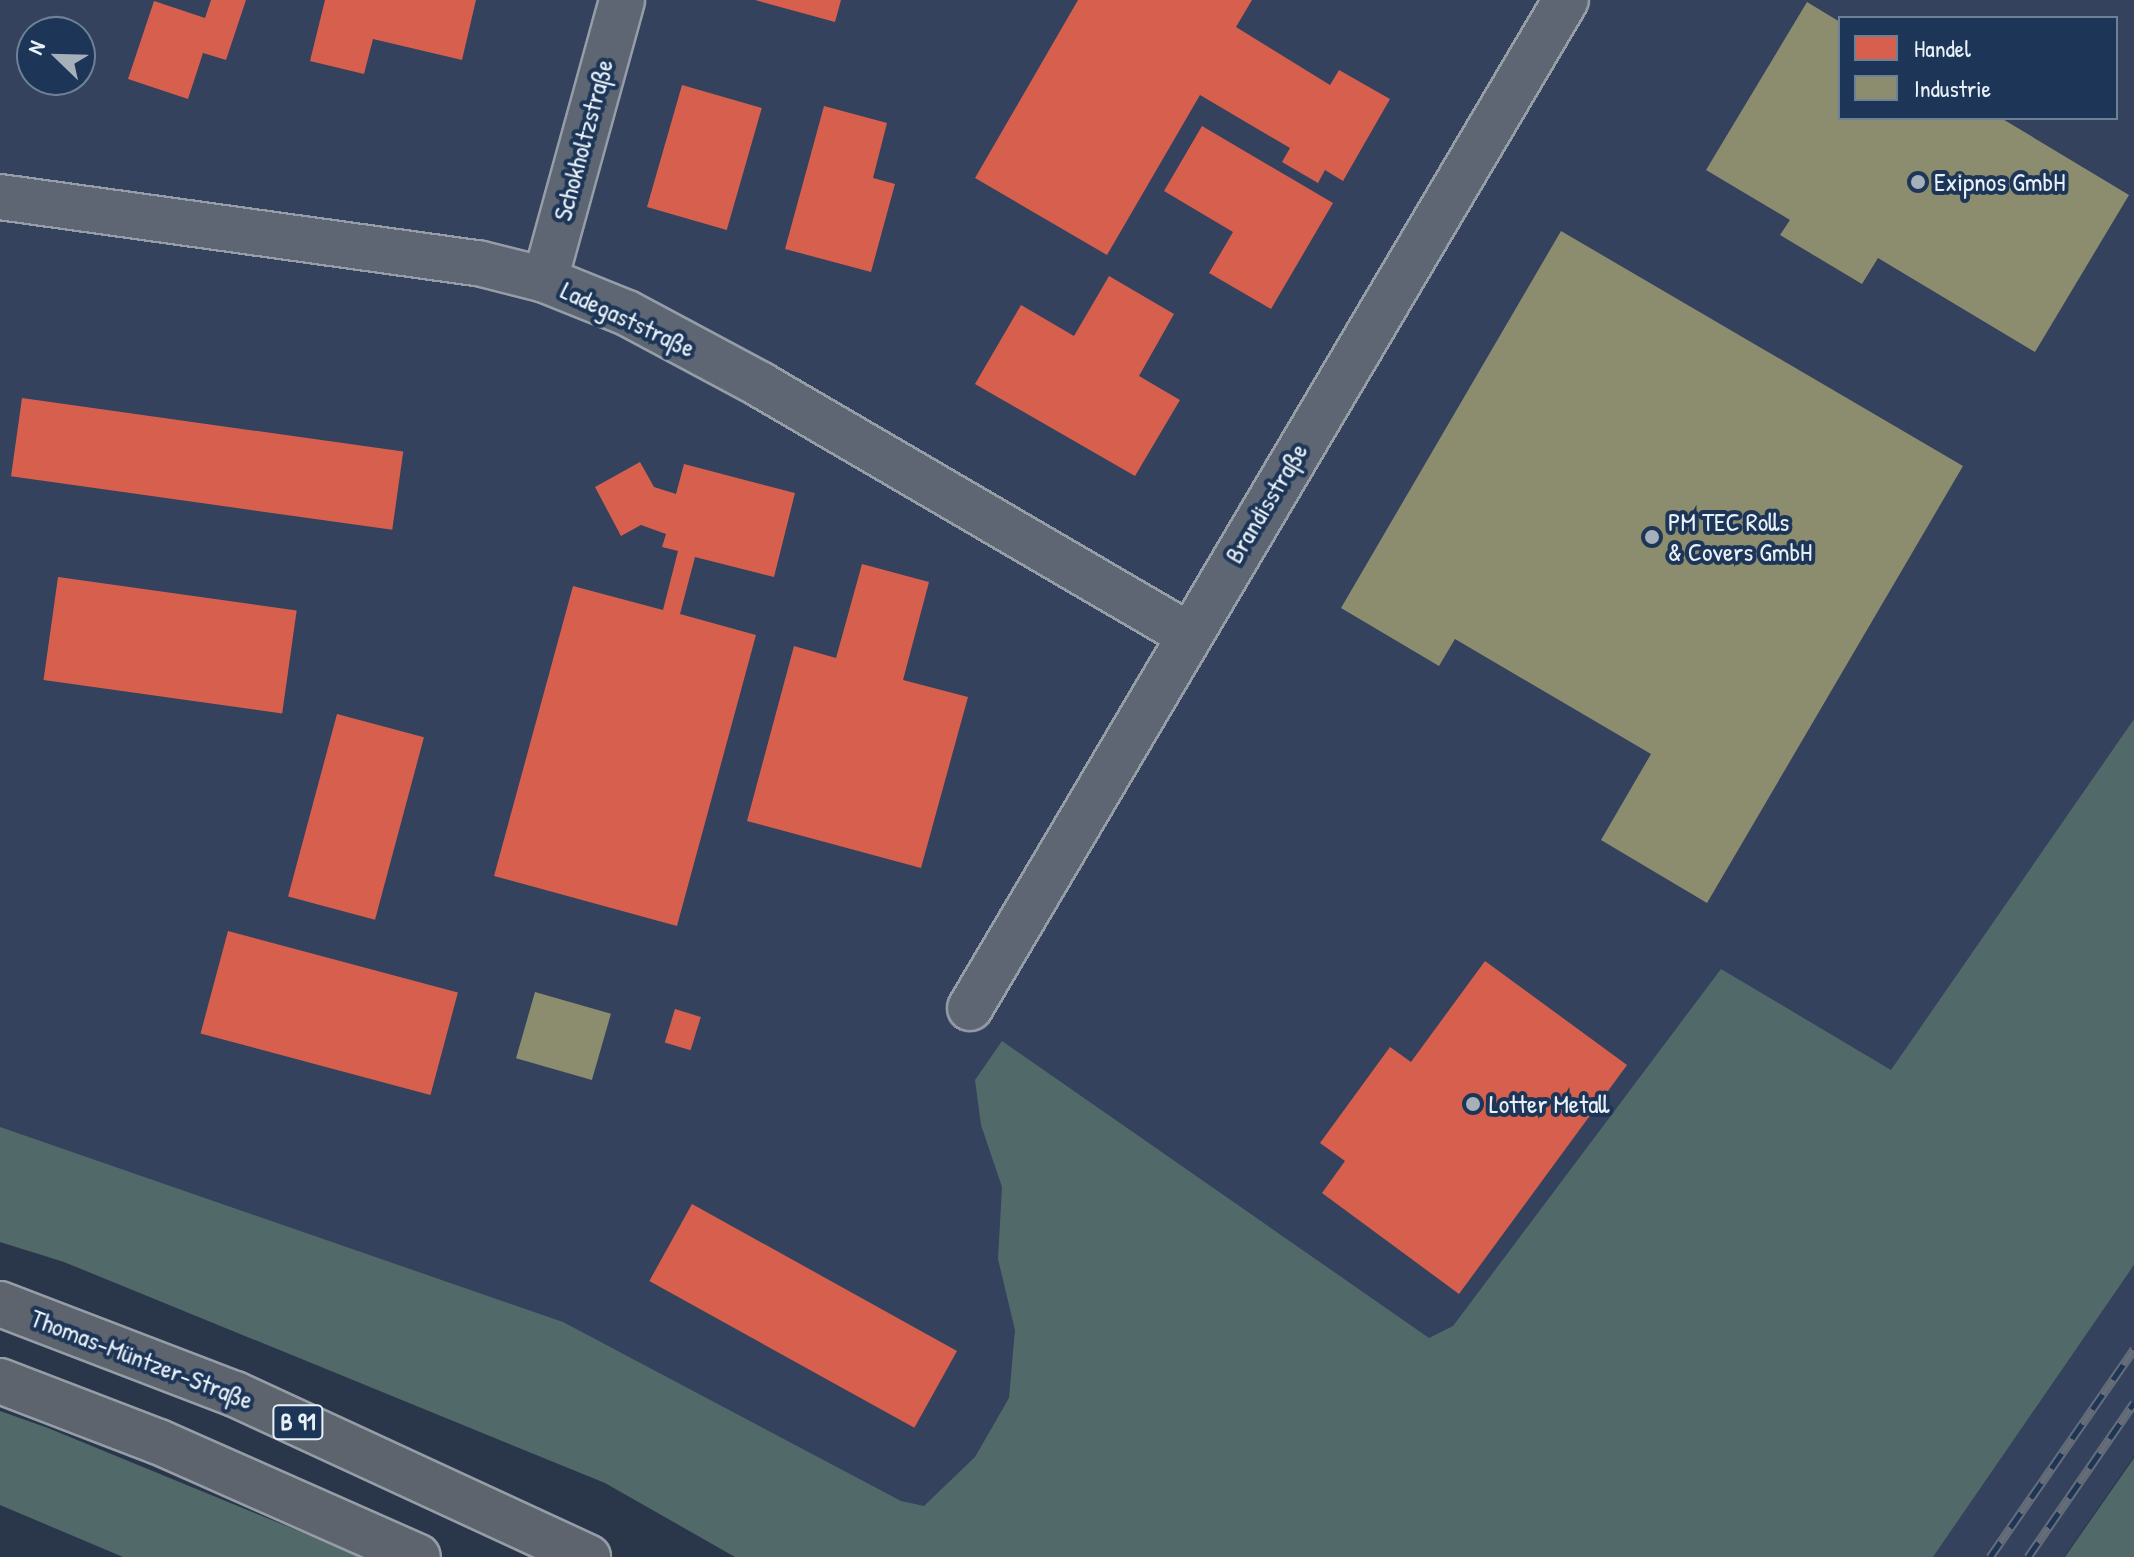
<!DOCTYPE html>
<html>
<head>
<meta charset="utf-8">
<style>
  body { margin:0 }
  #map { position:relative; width:2134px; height:1557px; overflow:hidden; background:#2a374a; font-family:"Patrick Hand",sans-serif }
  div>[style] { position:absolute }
  .built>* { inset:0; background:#34425d }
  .green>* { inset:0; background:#516a69 }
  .shops>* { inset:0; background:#d6604d; transform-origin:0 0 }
  .industry>* { inset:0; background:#8c8c6e; transform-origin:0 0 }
  .roads { filter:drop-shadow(2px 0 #959da7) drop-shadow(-2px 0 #959da7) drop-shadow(0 2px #959da7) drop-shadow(0 -2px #959da7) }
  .minor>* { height:44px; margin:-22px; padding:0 22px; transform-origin:22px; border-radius:22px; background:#5d6672 }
  .major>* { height:44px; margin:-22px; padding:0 22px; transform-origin:22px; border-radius:22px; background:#5d646d }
  .rail>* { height:9px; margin-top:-4.5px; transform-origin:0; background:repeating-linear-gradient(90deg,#1d3557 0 18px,#656d78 0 36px); box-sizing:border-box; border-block:2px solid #656d78 }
  .dots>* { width:22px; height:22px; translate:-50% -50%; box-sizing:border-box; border:4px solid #1d3557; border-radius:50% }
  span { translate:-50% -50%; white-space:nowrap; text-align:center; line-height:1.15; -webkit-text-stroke:8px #1d3557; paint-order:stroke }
  .shield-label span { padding:2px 6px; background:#1d3557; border:2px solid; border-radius:6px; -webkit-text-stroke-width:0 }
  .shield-label { font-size:24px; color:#e8f1f8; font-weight:700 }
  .street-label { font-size:26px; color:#e8f1f8 }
  .poi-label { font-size:26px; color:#e8f1f8 }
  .left { translate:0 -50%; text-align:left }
  .legend { position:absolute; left:1838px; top:16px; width:280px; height:104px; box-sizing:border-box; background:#1d3557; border:2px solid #6e8097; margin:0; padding:10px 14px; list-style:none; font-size:24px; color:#e8f1f8 }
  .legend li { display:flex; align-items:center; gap:16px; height:40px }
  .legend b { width:40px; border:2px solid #6e8097 }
  .north { position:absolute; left:16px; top:16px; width:80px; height:80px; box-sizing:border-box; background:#1d3557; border:2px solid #6e8097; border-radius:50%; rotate:293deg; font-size:22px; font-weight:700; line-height:32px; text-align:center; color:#e8f1f8 }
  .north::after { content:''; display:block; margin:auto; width:28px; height:36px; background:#a6b0bb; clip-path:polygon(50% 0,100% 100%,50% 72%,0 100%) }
</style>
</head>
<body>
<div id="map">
  <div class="built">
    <i style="clip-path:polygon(evenodd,0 0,2134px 0,2134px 719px,1901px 1057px,1573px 1557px,989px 1557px,0 1152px,0 0,1840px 18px,2116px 18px,2116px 118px,1840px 118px,1840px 18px,0 0,32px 32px,80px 32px,80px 80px,32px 80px,32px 32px)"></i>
    <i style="clip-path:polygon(2134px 1265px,2134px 1456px,2064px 1557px,1933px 1557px)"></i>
  </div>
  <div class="green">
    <i style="clip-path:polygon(2134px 719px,2134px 1265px,1933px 1557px,735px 1557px,605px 1483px,64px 1262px,0 1242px,0 1127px,563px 1322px,901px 1501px,924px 1506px,975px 1457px,1009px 1398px,1015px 1330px,998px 1259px,1002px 1187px,981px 1125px,975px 1080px,1002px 1041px,1429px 1338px,1453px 1326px,1721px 969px,1891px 1070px)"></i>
    <i style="clip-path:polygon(0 1411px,48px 1428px,362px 1557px,123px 1557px,0 1505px)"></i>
    <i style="clip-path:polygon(2134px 1458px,2134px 1557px,2065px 1557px)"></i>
  </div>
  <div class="shops">
    <i style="clip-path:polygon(211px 0,246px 0,226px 60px,203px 53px,188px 99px,128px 79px,154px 1px,205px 18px)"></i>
    <i style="clip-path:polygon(325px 0,476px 0,462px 60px,373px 39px,364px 74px,310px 61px)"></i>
    <i style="clip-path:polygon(755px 0,841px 0,835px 22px)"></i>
    <i style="clip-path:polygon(1078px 0,1252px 0,1236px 27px,1330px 85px,1339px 70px,1390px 99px,1343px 181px,1325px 170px,1318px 183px,1282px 162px,1290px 148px,1200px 95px,1107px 255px,975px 178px)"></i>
    <i style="left:682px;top:85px;width:83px;height:127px;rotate:16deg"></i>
    <i style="clip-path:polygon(824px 106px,887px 123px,873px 178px,895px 184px,871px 272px,785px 249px)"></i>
    <i style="clip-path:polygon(1202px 126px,1333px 203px,1271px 309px,1209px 273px,1233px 232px,1164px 191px)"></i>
    <i style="clip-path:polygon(1109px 276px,1174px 314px,1139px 376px,1180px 400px,1135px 476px,975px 384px,1021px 305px,1074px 336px)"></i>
    <i style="left:22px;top:398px;width:385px;height:79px;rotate:8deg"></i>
    <i style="clip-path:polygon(640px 462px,654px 487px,676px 494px,684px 464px,795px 493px,774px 577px,695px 557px,680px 614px,756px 635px,677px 926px,494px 876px,573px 586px,663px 610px,678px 551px,662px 547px,666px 534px,641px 525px,621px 536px,595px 487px)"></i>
    <i style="clip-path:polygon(862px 564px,929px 582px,903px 680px,968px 697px,921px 868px,747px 821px,794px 646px,836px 658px)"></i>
    <i style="left:58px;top:577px;width:241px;height:104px;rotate:8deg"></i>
    <i style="left:337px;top:714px;width:90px;height:189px;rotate:15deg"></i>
    <i style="left:228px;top:931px;width:238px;height:106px;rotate:15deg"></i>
    <i style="clip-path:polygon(1485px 961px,1627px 1065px,1459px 1294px,1322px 1193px,1345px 1161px,1320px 1143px,1390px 1047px,1411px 1062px)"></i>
    <i style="left:675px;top:1009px;width:27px;height:35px;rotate:17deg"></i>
    <i style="left:692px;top:1204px;width:303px;height:88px;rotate:29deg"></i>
  </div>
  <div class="industry">
    <i style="clip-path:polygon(1807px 2px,1840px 22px,1840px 118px,2001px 118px,2129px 195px,2035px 352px,1878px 258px,1862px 284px,1780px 235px,1790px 220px,1706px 170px)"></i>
    <i style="clip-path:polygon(1561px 231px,1963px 466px,1707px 903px,1601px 840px,1651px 754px,1455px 639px,1439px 666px,1341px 608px)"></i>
    <i style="left:535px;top:992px;width:79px;height:69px;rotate:16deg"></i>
  </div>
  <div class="roads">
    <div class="minor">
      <i style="left:0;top:197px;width:483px;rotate:7.9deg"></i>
      <i style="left:478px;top:263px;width:69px;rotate:14.2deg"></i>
      <i style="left:545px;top:280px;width:88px;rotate:21.9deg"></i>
      <i style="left:627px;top:313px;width:152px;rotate:28.2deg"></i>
      <i style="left:761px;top:385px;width:495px;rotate:30.3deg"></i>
      <i style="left:545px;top:280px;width:290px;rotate:-74.6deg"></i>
      <i style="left:970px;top:1008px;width:1171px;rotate:-59.41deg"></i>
    </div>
    <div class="major">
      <i style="left:0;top:1304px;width:252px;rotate:21deg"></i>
      <i style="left:235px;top:1394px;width:389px;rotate:24.8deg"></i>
      <i style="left:0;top:1381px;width:170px;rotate:21deg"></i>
      <i style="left:159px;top:1442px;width:283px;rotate:23.9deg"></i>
    </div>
  </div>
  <div class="rail">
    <i style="left:1990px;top:1557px;width:253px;rotate:-55.3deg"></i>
    <i style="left:2028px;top:1557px;width:187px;rotate:-55.5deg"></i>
  </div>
  <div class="dots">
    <i style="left:1918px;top:182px;background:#a6b0bb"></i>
    <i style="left:1652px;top:537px;background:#a6b0bb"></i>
    <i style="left:1473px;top:1104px;background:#a6b0bb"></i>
  </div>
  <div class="shield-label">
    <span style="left:298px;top:1422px">B 91</span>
  </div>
  <div class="street-label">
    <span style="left:583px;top:140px;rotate:-75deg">Schokholtzstraße</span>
    <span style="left:628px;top:319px;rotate:25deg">Ladegaststraße</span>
    <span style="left:1266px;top:503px;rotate:-59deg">Brandisstraße</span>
    <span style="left:142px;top:1359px;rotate:21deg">Thomas-Müntzer-Straße</span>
  </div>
  <div class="poi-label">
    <span class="left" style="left:1934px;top:182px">Exipnos GmbH</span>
    <span class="left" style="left:1668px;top:537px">PM TEC Rolls<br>&amp; Covers GmbH</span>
    <span class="left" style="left:1489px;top:1104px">Lotter Metall</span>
  </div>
  <ul class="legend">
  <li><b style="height:22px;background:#d6604d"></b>Handel</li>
  <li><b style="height:22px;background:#8c8c6e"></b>Industrie</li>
  </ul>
  <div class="north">N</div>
</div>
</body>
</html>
